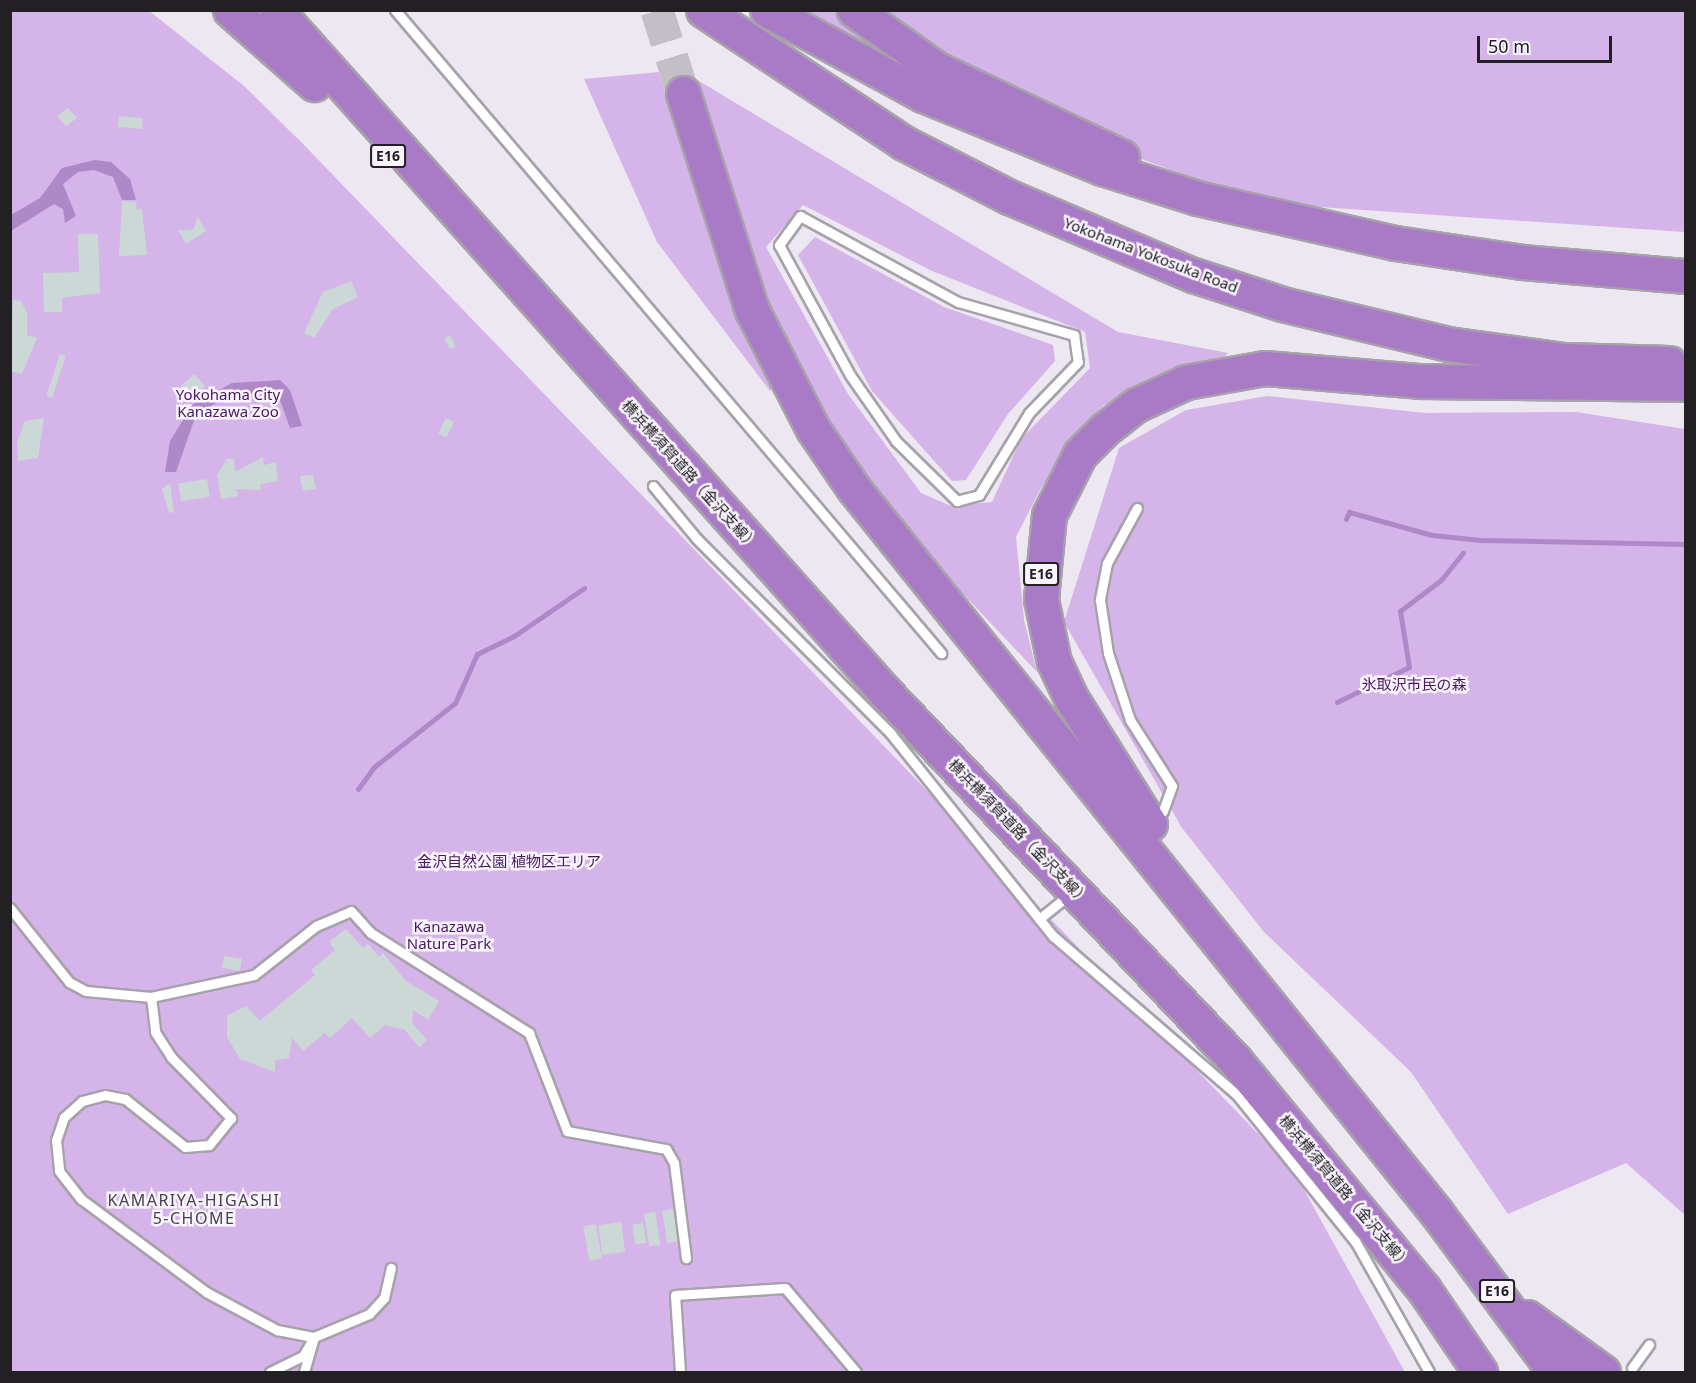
<!DOCTYPE html>
<html>
<head>
<meta charset="utf-8">
<style>
  body { margin:0 }
  #map { position:relative; width:1696px; height:1383px; overflow:hidden; background:#ece7f0; font-family:"Noto Sans","Noto Sans JP",sans-serif }
  div>[style] { position:absolute }
  .green>* { inset:0; background:#d4b4e9 }
  .water>* { inset:0; background:#af89c7 }
  .stream>* { height:5px; margin:-2.5px; padding:0 2.5px; transform-origin:2.5px; border-radius:2.5px; background:#af89c7 }
  .building>* { inset:0; background:#ccd8d6; transform-origin:0 0 }
  .motorway-tunnel>* { height:33px; margin-top:-16.5px; transform-origin:0; background:repeating-linear-gradient(90deg,#c4bfc7 0 33px,transparent 0 49px) }
  .roads { filter:drop-shadow(2px 0 #a7a2aa) drop-shadow(-2px 0 #a7a2aa) drop-shadow(0 2px #a7a2aa) drop-shadow(0 -2px #a7a2aa) }
  .service>* { height:9px; margin:-4.5px; padding:0 4.5px; transform-origin:4.5px; border-radius:4.5px; background:#fff }
  .motorway>* { height:33px; margin:-16.5px; padding:0 16.5px; transform-origin:16.5px; border-radius:16.5px; background:#a97bc6 }
  span { translate:-50% -50%; white-space:nowrap; text-align:center; line-height:1.15; -webkit-text-stroke:5px #f9f4fd; paint-order:stroke }
  .shield-label span { padding:2px 4px; background:#f9f4fd; border:2px solid; border-radius:4px; -webkit-text-stroke-width:0 }
  .shield-label { font-size:14px; color:#222023; font-weight:700 }
  .street-label { font-size:15px; color:#222023 }
  .park-label { font-size:15px; color:#4a1862 }
  .neighbourhood-label { font-size:16px; color:#464249; letter-spacing:1.5px }
  .frame { position:absolute; inset:0; border:12px solid #222023; pointer-events:none }
  .scale { position:absolute; left:1477px; top:36px; width:135px; height:27px; box-sizing:border-box; border:3px solid #222023; border-top:0; padding-left:8px; font-size:18px; line-height:21px; white-space:nowrap; color:#222023; -webkit-text-stroke:4px #f9f4fd; paint-order:stroke }
</style>
</head>
<body>
<div id="map">
  <div class="green">
    <i style="clip-path:polygon(148px 10px,244px 86px,304px 145px,1293px 1170px,1405px 1372px,11px 1372px,11px 11px)"></i>
    <i style="clip-path:polygon(802px 11px,1685px 11px,1685px 232px,1261px 203px,926px 80px)"></i>
    <i style="clip-path:polygon(659px 72px,702px 211px,747px 329px,776px 384px,770px 391px,657px 242px,584px 79px)"></i>
    <i style="clip-path:polygon(evenodd,689px 75px,1118px 332px,1228px 353px,1218px 364px,1142px 383px,1103px 406px,1076px 435px,1040px 490px,1016px 537px,1024px 620px,1037px 672px,850px 474px,749px 277px,689px 75px,803px 205px,930px 270px,1085px 332px,1090px 368px,1021px 439px,992px 502px,951px 506px,921px 493px,848px 394px,766px 247px,803px 205px)"></i>
    <i style="clip-path:polygon(815px 237px,944px 307px,1053px 345px,1055px 361px,1008px 414px,966px 480px,952px 481px,872px 391px,798px 255px)"></i>
    <i style="clip-path:polygon(1267px 396px,1425px 413px,1576px 412px,1685px 429px,1685px 1215px,1626px 1163px,1508px 1214px,1411px 1072px,1264px 932px,1182px 828px,1064px 622px,1119px 448px,1186px 410px)"></i>
  </div>
  <div class="water">
    <i style="clip-path:polygon(95px 160px,111px 162px,130px 179px,136px 200px,122px 200px,113px 177px,94px 170px,78px 172px,63px 184px,76px 216px,65px 223px,63px 209px,54px 204px,11px 231px,11px 215px,40px 198px,62px 168px)"></i>
    <i style="clip-path:polygon(280px 380px,290px 390px,302px 426px,290px 428px,277px 392px,228px 396px,196px 415px,176px 472px,165px 472px,170px 441px,193px 404px,232px 383px)"></i>
  </div>
  <div class="stream">
    <i style="left:1346px;top:519px;width:8px;rotate:-67deg"></i>
    <i style="left:1349px;top:512px;width:86px;rotate:15.5deg"></i>
    <i style="left:1432px;top:535px;width:49px;rotate:5.8deg"></i>
    <i style="left:1481px;top:540px;width:205px;rotate:1.1deg"></i>
    <i style="left:1337px;top:702px;width:80px;rotate:-25.9deg"></i>
    <i style="left:1409px;top:667px;width:57px;rotate:-99.1deg"></i>
    <i style="left:1400px;top:611px;width:51px;rotate:-37.1deg"></i>
    <i style="left:1441px;top:580px;width:35px;rotate:-51deg"></i>
    <i style="left:358px;top:789px;width:27px;rotate:-54deg"></i>
    <i style="left:374px;top:767px;width:103px;rotate:-38.3deg"></i>
    <i style="left:455px;top:703px;width:54px;rotate:-65.8deg"></i>
    <i style="left:477px;top:654px;width:41px;rotate:-25.9deg"></i>
    <i style="left:514px;top:636px;width:85px;rotate:-34.4deg"></i>
  </div>
  <div class="building">
    <i style="clip-path:polygon(68px 108px,77px 118px,66px 126px,57px 116px)"></i>
    <i style="left:119px;top:116px;width:24px;height:11px;rotate:5deg"></i>
    <i style="clip-path:polygon(122px 201px,136px 202px,137px 210px,142px 208px,147px 255px,119px 256px)"></i>
    <i style="clip-path:polygon(198px 217px,206px 231px,186px 244px,178px 230px,193px 230px)"></i>
    <i style="clip-path:polygon(78px 234px,98px 234px,100px 293px,62px 298px,62px 312px,44px 312px,43px 273px,79px 272px)"></i>
    <i style="clip-path:polygon(351px 281px,358px 297px,333px 309px,314px 338px,304px 333px,323px 292px)"></i>
    <i style="clip-path:polygon(13px 300px,21px 301px,27px 313px,27px 335px,37px 338px,22px 374px,10px 371px)"></i>
    <i style="clip-path:polygon(450px 335px,456px 347px,450px 349px,444px 339px)"></i>
    <i style="left:60px;top:354px;width:6px;height:44px;rotate:18deg"></i>
    <i style="left:194px;top:374px;width:16px;height:21px;rotate:47deg"></i>
    <i style="clip-path:polygon(44px 418px,38px 458px,18px 461px,17px 442px,25px 421px)"></i>
    <i style="left:446px;top:418px;width:9px;height:17px;rotate:27deg"></i>
    <i style="clip-path:polygon(263px 457px,264px 465px,276px 462px,278px 481px,260px 484px,261px 490px,236px 489px,238px 496px,221px 499px,217px 475px,227px 459px,234px 459px,235px 472px)"></i>
    <i style="clip-path:polygon(313px 475px,316px 489px,303px 491px,300px 476px)"></i>
    <i style="left:207px;top:479px;width:18px;height:29px;rotate:81deg"></i>
    <i style="clip-path:polygon(170px 483px,174px 512px,169px 513px,162px 489px)"></i>
    <i style="clip-path:polygon(346px 929px,363px 948px,368px 944px,379px 957px,383px 953px,406px 981px,439px 1001px,428px 1020px,413px 1010px,412px 1023px,427px 1040px,419px 1047px,405px 1030px,385px 1025px,370px 1038px,352px 1018px,330px 1038px,325px 1033px,303px 1051px,292px 1038px,289px 1058px,275px 1060px,275px 1072px,240px 1059px,227px 1037px,227px 1016px,246px 1006px,260px 1021px,315px 975px,311px 970px,335px 950px,329px 942px)"></i>
    <i style="left:224px;top:956px;width:18px;height:12px;rotate:9deg"></i>
    <i style="left:673px;top:1209px;width:33px;height:11px;rotate:81deg"></i>
    <i style="left:655px;top:1212px;width:33px;height:11px;rotate:81deg"></i>
    <i style="left:621px;top:1222px;width:30px;height:23px;rotate:82deg"></i>
    <i style="left:643px;top:1223px;width:20px;height:11px;rotate:81deg"></i>
    <i style="left:596px;top:1224px;width:35px;height:13px;rotate:80deg"></i>
  </div>
  <div class="motorway-tunnel">
    <i style="left:657px;top:10px;width:87px;rotate:72.6deg"></i>
  </div>
  <div class="roads">
    <div class="service">
      <i style="left:395px;top:10px;width:844px;rotate:49.66deg"></i>
      <i style="left:800px;top:216px;width:180px;rotate:28.6deg"></i>
      <i style="left:958px;top:302px;width:121px;rotate:15.9deg"></i>
      <i style="left:1074px;top:335px;width:27px;rotate:82deg"></i>
      <i style="left:1078px;top:362px;width:71px;rotate:133.9deg"></i>
      <i style="left:1029px;top:413px;width:96px;rotate:121.4deg"></i>
      <i style="left:979px;top:495px;width:23px;rotate:165deg"></i>
      <i style="left:957px;top:501px;width:86px;rotate:-135.5deg"></i>
      <i style="left:896px;top:441px;width:80px;rotate:-124.9deg"></i>
      <i style="left:850px;top:375px;width:148px;rotate:-118.6deg"></i>
      <i style="left:779px;top:245px;width:36px;rotate:-54deg"></i>
      <i style="left:653px;top:486px;width:69px;rotate:50.3deg"></i>
      <i style="left:697px;top:539px;width:275px;rotate:45.1deg"></i>
      <i style="left:891px;top:734px;width:259px;rotate:51.3deg"></i>
      <i style="left:1053px;top:936px;width:243px;rotate:40.8deg"></i>
      <i style="left:1237px;top:1095px;width:188px;rotate:51.1deg"></i>
      <i style="left:1355px;top:1241px;width:150px;rotate:60.5deg"></i>
      <i style="left:1137px;top:508px;width:63px;rotate:118.6deg"></i>
      <i style="left:1107px;top:563px;width:38px;rotate:101deg"></i>
      <i style="left:1100px;top:600px;width:54px;rotate:81.4deg"></i>
      <i style="left:1108px;top:653px;width:71px;rotate:71.8deg"></i>
      <i style="left:1130px;top:720px;width:78px;rotate:57.5deg"></i>
      <i style="left:1172px;top:786px;width:27px;rotate:110deg"></i>
      <i style="left:10px;top:908px;width:95px;rotate:51.4deg"></i>
      <i style="left:69px;top:982px;width:19px;rotate:28deg"></i>
      <i style="left:86px;top:991px;width:65px;rotate:5.3deg"></i>
      <i style="left:151px;top:997px;width:105px;rotate:-12.1deg"></i>
      <i style="left:254px;top:975px;width:79px;rotate:-38.3deg"></i>
      <i style="left:316px;top:926px;width:38px;rotate:-23deg"></i>
      <i style="left:351px;top:911px;width:30px;rotate:48deg"></i>
      <i style="left:371px;top:933px;width:187px;rotate:32.3deg"></i>
      <i style="left:529px;top:1033px;width:105px;rotate:68.8deg"></i>
      <i style="left:567px;top:1131px;width:101px;rotate:10.3deg"></i>
      <i style="left:666px;top:1149px;width:16px;rotate:60deg"></i>
      <i style="left:674px;top:1163px;width:96px;rotate:82.8deg"></i>
      <i style="left:1039px;top:919px;width:28px;rotate:-39deg"></i>
      <i style="left:151px;top:997px;width:35px;rotate:83deg"></i>
      <i style="left:155px;top:1032px;width:30px;rotate:57deg"></i>
      <i style="left:171px;top:1057px;width:86px;rotate:45.5deg"></i>
      <i style="left:231px;top:1118px;width:35px;rotate:129deg"></i>
      <i style="left:209px;top:1145px;width:24px;rotate:175deg"></i>
      <i style="left:185px;top:1147px;width:77px;rotate:-141.3deg"></i>
      <i style="left:125px;top:1099px;width:20px;rotate:-169deg"></i>
      <i style="left:105px;top:1095px;width:24px;rotate:165deg"></i>
      <i style="left:82px;top:1101px;width:24px;rotate:138deg"></i>
      <i style="left:64px;top:1117px;width:24px;rotate:109deg"></i>
      <i style="left:56px;top:1140px;width:31px;rotate:84deg"></i>
      <i style="left:59px;top:1171px;width:36px;rotate:52deg"></i>
      <i style="left:81px;top:1199px;width:156px;rotate:36.6deg"></i>
      <i style="left:206px;top:1292px;width:81px;rotate:28.2deg"></i>
      <i style="left:277px;top:1330px;width:38px;rotate:11deg"></i>
      <i style="left:314px;top:1337px;width:36px;rotate:106deg"></i>
      <i style="left:1632px;top:1368px;width:29px;rotate:-54deg"></i>
      <i style="left:270px;top:1372px;width:37px;rotate:-26deg"></i>
      <i style="left:303px;top:1356px;width:22px;rotate:-60deg"></i>
      <i style="left:314px;top:1337px;width:60px;rotate:-22.7deg"></i>
      <i style="left:369px;top:1314px;width:22px;rotate:-47deg"></i>
      <i style="left:384px;top:1298px;width:31px;rotate:-77deg"></i>
      <i style="left:680px;top:1372px;width:77px;rotate:-93.7deg"></i>
      <i style="left:675px;top:1295px;width:110px;rotate:-3.6deg"></i>
      <i style="left:785px;top:1288px;width:110px;rotate:49.8deg"></i>
    </div>
    <div class="motorway">
      <i style="left:230px;top:10px;width:112px;rotate:41.4deg"></i>
      <i style="left:276px;top:10px;width:916px;rotate:48.23deg"></i>
      <i style="left:886px;top:693px;width:505px;rotate:46.44deg"></i>
      <i style="left:1234px;top:1059px;width:297px;rotate:50.5deg"></i>
      <i style="left:1423px;top:1288px;width:102px;rotate:55.8deg"></i>
      <i style="left:703px;top:10px;width:241px;rotate:33.5deg"></i>
      <i style="left:904px;top:143px;width:118px;rotate:27.2deg"></i>
      <i style="left:1009px;top:197px;width:200px;rotate:23deg"></i>
      <i style="left:1193px;top:275px;width:94px;rotate:18deg"></i>
      <i style="left:1282px;top:304px;width:171px;rotate:13.5deg"></i>
      <i style="left:1448px;top:344px;width:117px;rotate:7.9deg"></i>
      <i style="left:1564px;top:360px;width:105px;rotate:1.6deg"></i>
      <i style="left:767px;top:10px;width:178px;rotate:28.6deg"></i>
      <i style="left:923px;top:95px;width:193px;rotate:22.2deg"></i>
      <i style="left:1102px;top:168px;width:100px;rotate:17.5deg"></i>
      <i style="left:1197px;top:198px;width:203px;rotate:12.8deg"></i>
      <i style="left:1395px;top:243px;width:128px;rotate:8.5deg"></i>
      <i style="left:1522px;top:262px;width:165px;rotate:4.9deg"></i>
      <i style="left:854px;top:10px;width:102px;rotate:35.4deg"></i>
      <i style="left:937px;top:69px;width:205px;rotate:25.4deg"></i>
      <i style="left:683px;top:93px;width:228px;rotate:72.4deg"></i>
      <i style="left:752px;top:310px;width:134px;rotate:62.9deg"></i>
      <i style="left:813px;top:429px;width:73px;rotate:55.7deg"></i>
      <i style="left:854px;top:489px;width:928px;rotate:51.17deg"></i>
      <i style="left:1436px;top:1212px;width:199px;rotate:53.4deg"></i>
      <i style="left:1150px;top:824px;width:149px;rotate:-122.1deg"></i>
      <i style="left:1071px;top:698px;width:40px;rotate:-115deg"></i>
      <i style="left:1054px;top:662px;width:64px;rotate:-101.7deg"></i>
      <i style="left:1041px;top:599px;width:84px;rotate:-84.6deg"></i>
      <i style="left:1049px;top:515px;width:68px;rotate:-63.1deg"></i>
      <i style="left:1080px;top:454px;width:35px;rotate:-45deg"></i>
      <i style="left:1105px;top:429px;width:39px;rotate:-38deg"></i>
      <i style="left:1136px;top:405px;width:55px;rotate:-24.7deg"></i>
      <i style="left:1186px;top:382px;width:80px;rotate:-10deg"></i>
      <i style="left:1265px;top:368px;width:157px;rotate:4.8deg"></i>
      <i style="left:1421px;top:381px;width:265px;rotate:0.6deg"></i>
      <i style="left:1527px;top:1317px;width:94px;rotate:35.9deg"></i>
    </div>
  </div>
  <div class="shield-label">
    <span style="left:388px;top:156px">E16</span>
    <span style="left:1041px;top:574px">E16</span>
    <span style="left:1497px;top:1291px">E16</span>
  </div>
  <div class="street-label">
    <span style="left:1151px;top:255px;rotate:21deg">Yokohama Yokosuka Road</span>
    <span style="left:690px;top:475px;rotate:48deg">横浜横須賀道路（金沢支線）</span>
    <span style="left:1019px;top:832px;rotate:46deg">横浜横須賀道路（金沢支線）</span>
    <span style="left:1345px;top:1192px;rotate:50deg">横浜横須賀道路（金沢支線）</span>
  </div>
  <div class="park-label">
    <span style="left:228px;top:403px">Yokohama City<br>Kanazawa Zoo</span>
    <span style="left:1414px;top:685px">氷取沢市民の森</span>
    <span style="left:509px;top:862px">金沢自然公園 植物区エリア</span>
    <span style="left:449px;top:935px">Kanazawa<br>Nature Park</span>
  </div>
  <div class="neighbourhood-label">
    <span style="left:194px;top:1209px">KAMARIYA-HIGASHI<br>5-CHOME</span>
  </div>
  <div class="frame"></div>
  <div class="scale">50 m</div>
</div>
</body>
</html>
